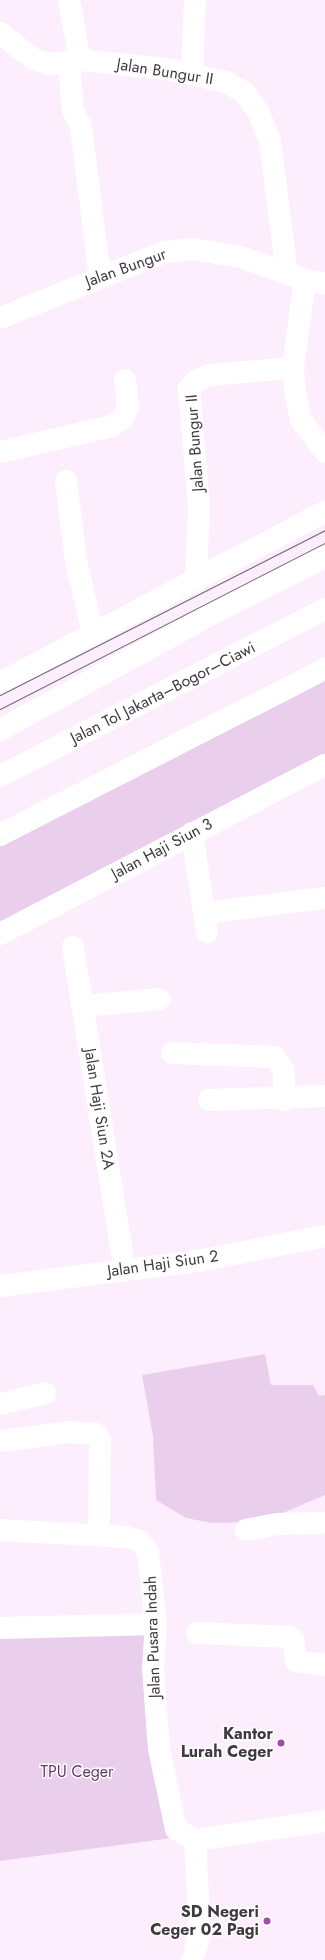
<!DOCTYPE html>
<html>
<head>
<meta charset="utf-8">
<style>
  body { margin:0 }
  #map { position:relative; width:325px; height:1960px; overflow:hidden; background:#fdeefe; font-family:Jost,sans-serif }
  div>[style] { position:absolute }
  .green>* { inset:0; background:#eacfed }
  .minor>* { height:22px; margin:-11px; padding:0 11px; transform-origin:11px; border-radius:11px; background:#fff }
  .highway>* { height:22px; margin:-11px; padding:0 11px; transform-origin:11px; border-radius:11px; background:#fff }
  .tram>* { height:1px; margin:-0.5px; padding:0 0.5px; transform-origin:0.5px; border-radius:0.5px; background:#716871 }
  .dots>* { width:11px; height:11px; translate:-50% -50%; box-sizing:border-box; border:2px solid #fff; border-radius:50% }
  span { translate:-50% -50%; white-space:nowrap; text-align:center; line-height:1.15; -webkit-text-stroke:3px #fff; paint-order:stroke }
  .street-label { font-size:16px; color:#403940 }
  .poi-label { font-size:16px; color:#403940; font-weight:700 }
  .right { translate:-100% -50%; text-align:right }
  .park-label { font-size:16px; color:#68366f }
</style>
</head>
<body>
<div id="map">
  <div class="green">
    <i style="clip-path:polygon(325px 670px,325px 765px,0 934px,0 835px)"></i>
    <i style="clip-path:polygon(265px 1354px,271px 1385px,313px 1385px,319px 1396px,325px 1395px,325px 1495px,262px 1522px,211px 1523px,186px 1518px,156px 1500px,153px 1436px,142px 1375px)"></i>
    <i style="clip-path:polygon(0 1624px,144px 1627px,154px 1771px,172px 1838px,0 1861px)"></i>
  </div>
  <div class="minor">
    <i style="left:69px;top:0;width:61px;rotate:79.6deg"></i>
    <i style="left:0;top:33px;width:42px;rotate:38.2deg"></i>
    <i style="left:33px;top:59px;width:17px;rotate:17deg"></i>
    <i style="left:49px;top:64px;width:31px;rotate:-7deg"></i>
    <i style="left:80px;top:60px;width:87px;rotate:5.9deg"></i>
    <i style="left:167px;top:69px;width:60px;rotate:12.4deg"></i>
    <i style="left:226px;top:82px;width:22px;rotate:30deg"></i>
    <i style="left:245px;top:93px;width:24px;rotate:55deg"></i>
    <i style="left:259px;top:113px;width:30px;rotate:69deg"></i>
    <i style="left:270px;top:141px;width:133px;rotate:82.7deg"></i>
    <i style="left:192px;top:74px;width:74px;rotate:-87.7deg"></i>
    <i style="left:70px;top:76px;width:35px;rotate:85deg"></i>
    <i style="left:73px;top:111px;width:18px;rotate:63deg"></i>
    <i style="left:81px;top:127px;width:151px;rotate:82.8deg"></i>
    <i style="left:305px;top:280px;width:89px;rotate:97.8deg"></i>
    <i style="left:293px;top:368px;width:24px;rotate:85deg"></i>
    <i style="left:295px;top:392px;width:29px;rotate:78deg"></i>
    <i style="left:301px;top:420px;width:40px;rotate:53deg"></i>
    <i style="left:0;top:318px;width:177px;rotate:-21.9deg"></i>
    <i style="left:164px;top:252px;width:29px;rotate:-6deg"></i>
    <i style="left:193px;top:249px;width:49px;rotate:9.5deg"></i>
    <i style="left:241px;top:257px;width:68px;rotate:19.8deg"></i>
    <i style="left:305px;top:280px;width:20px;rotate:9deg"></i>
    <i style="left:0;top:452px;width:115px;rotate:-13.1deg"></i>
    <i style="left:112px;top:426px;width:14px;rotate:-36deg"></i>
    <i style="left:123px;top:418px;width:12px;rotate:-66deg"></i>
    <i style="left:128px;top:407px;width:27px;rotate:-96deg"></i>
    <i style="left:66px;top:481px;width:80px;rotate:82.8deg"></i>
    <i style="left:76px;top:560px;width:76px;rotate:77.1deg"></i>
    <i style="left:196px;top:581px;width:76px;rotate:-87.7deg"></i>
    <i style="left:199px;top:505px;width:117px;rotate:-94.9deg"></i>
    <i style="left:189px;top:388px;width:11px;rotate:-45deg"></i>
    <i style="left:197px;top:380px;width:13px;rotate:-23deg"></i>
    <i style="left:209px;top:375px;width:84px;rotate:-4.8deg"></i>
    <i style="left:0;top:683px;width:367px;rotate:-27.8deg"></i>
    <i style="left:192px;top:833px;width:100px;rotate:81.4deg"></i>
    <i style="left:204px;top:913px;width:122px;rotate:-7.1deg"></i>
    <i style="left:0;top:934px;width:366px;rotate:-27.5deg"></i>
    <i style="left:73px;top:947px;width:327px;rotate:80.9deg"></i>
    <i style="left:82px;top:1006px;width:78px;rotate:-5.1deg"></i>
    <i style="left:172px;top:1053px;width:103px;rotate:2.2deg"></i>
    <i style="left:275px;top:1057px;width:17px;rotate:57deg"></i>
    <i style="left:284px;top:1071px;width:29px;rotate:90deg"></i>
    <i style="left:209px;top:1100px;width:116px;rotate:-2deg"></i>
    <i style="left:0;top:1286px;width:200px;rotate:-7.2deg"></i>
    <i style="left:198px;top:1261px;width:129px;rotate:-11.1deg"></i>
    <i style="left:0;top:1404px;width:47px;rotate:-13.4deg"></i>
    <i style="left:2px;top:1441px;width:68px;rotate:-7.7deg"></i>
    <i style="left:69px;top:1432px;width:27px;rotate:4deg"></i>
    <i style="left:96px;top:1434px;width:8px;rotate:60deg"></i>
    <i style="left:100px;top:1441px;width:94px;rotate:90.6deg"></i>
    <i style="left:0;top:1530px;width:126px;rotate:3.2deg"></i>
    <i style="left:126px;top:1537px;width:15px;rotate:16deg"></i>
    <i style="left:140px;top:1541px;width:14px;rotate:54deg"></i>
    <i style="left:148px;top:1552px;width:72px;rotate:83.7deg"></i>
    <i style="left:156px;top:1624px;width:44px;rotate:93.9deg"></i>
    <i style="left:153px;top:1668px;width:81px;rotate:85.8deg"></i>
    <i style="left:159px;top:1749px;width:82px;rotate:78deg"></i>
    <i style="left:176px;top:1829px;width:22px;rotate:30deg"></i>
    <i style="left:246px;top:1530px;width:33px;rotate:-11deg"></i>
    <i style="left:278px;top:1524px;width:47px;rotate:-1.2deg"></i>
    <i style="left:0;top:1628px;width:156px;rotate:-1.5deg"></i>
    <i style="left:197px;top:1633px;width:92px;rotate:2.5deg"></i>
    <i style="left:289px;top:1637px;width:4px;rotate:27deg"></i>
    <i style="left:293px;top:1639px;width:22px;rotate:82deg"></i>
    <i style="left:296px;top:1661px;width:29px;rotate:8deg"></i>
    <i style="left:192px;top:1960px;width:27px;rotate:-73deg"></i>
    <i style="left:200px;top:1934px;width:94px;rotate:-93deg"></i>
    <i style="left:195px;top:1840px;width:131px;rotate:-8.3deg"></i>
  </div>
  <div class="highway">
    <i style="left:0;top:730px;width:256px;rotate:-28.7deg"></i>
    <i style="left:225px;top:607px;width:112px;rotate:-26.6deg"></i>
    <i style="left:0;top:776px;width:365px;rotate:-27.2deg"></i>
    <i style="left:0;top:835px;width:365px;rotate:-27.1deg"></i>
  </div>
  <div class="tram">
    <i style="left:0;top:695px;width:364px;rotate:-26.9deg"></i>
    <i style="left:0;top:709px;width:365px;rotate:-27.1deg"></i>
  </div>
  <div class="dots">
    <i style="left:281px;top:1743px;background:#a648b2"></i>
    <i style="left:267px;top:1921px;background:#a648b2"></i>
  </div>
  <div class="street-label">
    <span style="left:165px;top:72px;rotate:9deg">Jalan Bungur II</span>
    <span style="left:126px;top:268px;rotate:-20deg">Jalan Bungur</span>
    <span style="left:195px;top:443px;rotate:-94deg">Jalan Bungur II</span>
    <span style="left:163px;top:693px;rotate:-27deg">Jalan Tol Jakarta–Bogor–Ciawi</span>
    <span style="left:162px;top:849px;rotate:-28deg">Jalan Haji Siun 3</span>
    <span style="left:99px;top:1109px;rotate:81deg">Jalan Haji Siun 2A</span>
    <span style="left:163px;top:1264px;rotate:-8deg">Jalan Haji Siun 2</span>
    <span style="left:153px;top:1637px;rotate:-92deg">Jalan Pusara Indah</span>
  </div>
  <div class="poi-label">
    <span class="right" style="left:273px;top:1743px">Kantor<br>Lurah Ceger</span>
    <span class="right" style="left:259px;top:1921px">SD Negeri<br>Ceger 02 Pagi</span>
  </div>
  <div class="park-label">
    <span style="left:77px;top:1772px">TPU Ceger</span>
  </div>
</div>
</body>
</html>
